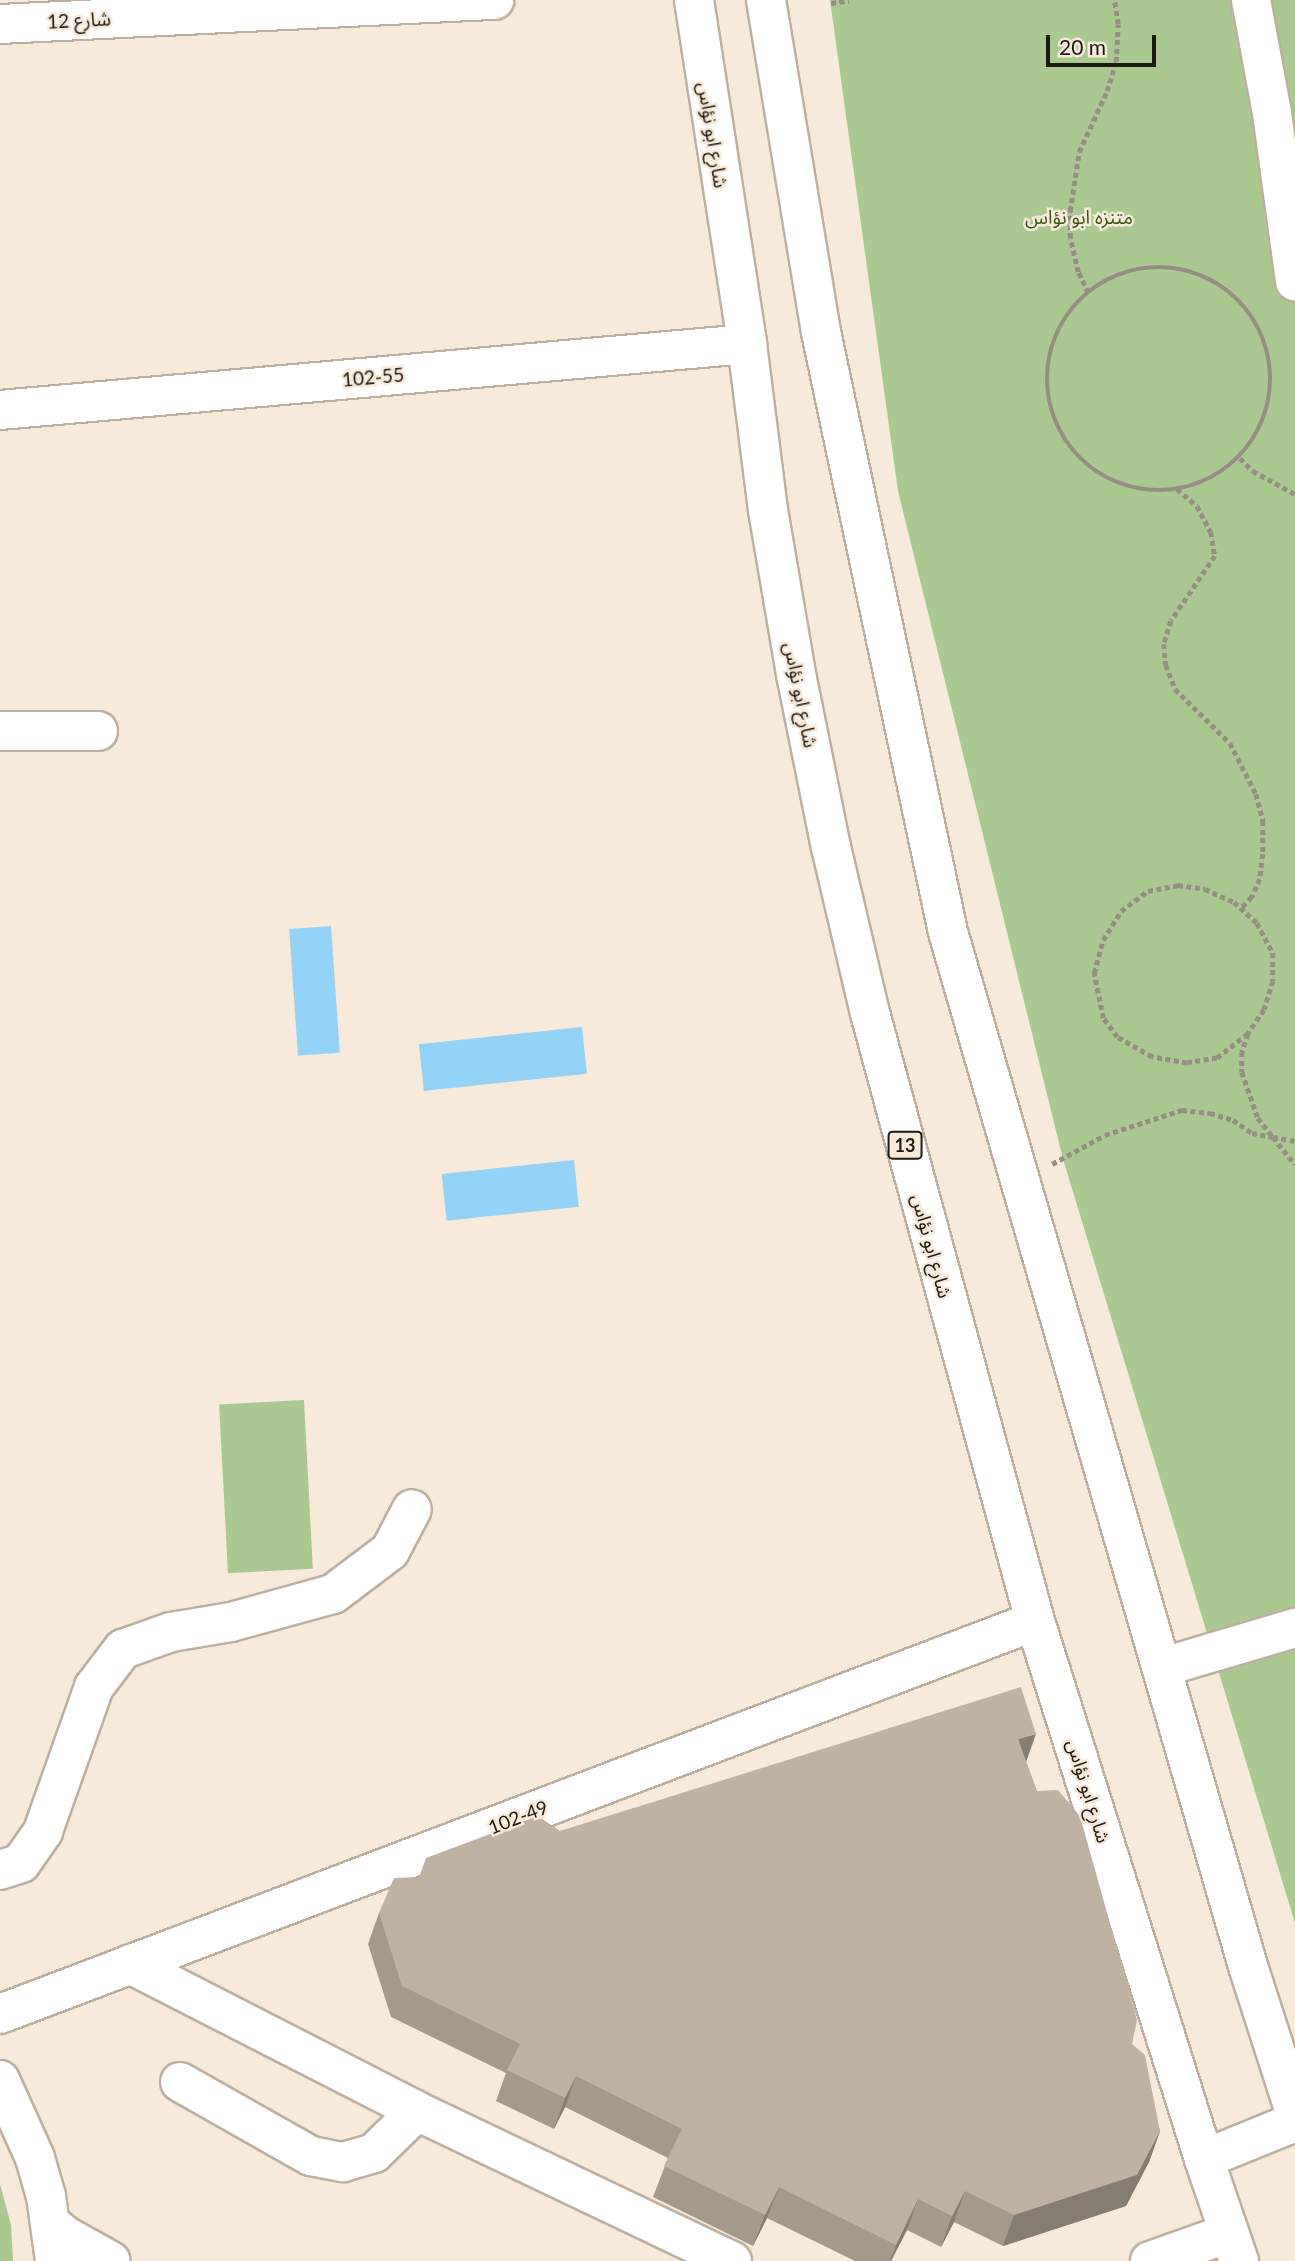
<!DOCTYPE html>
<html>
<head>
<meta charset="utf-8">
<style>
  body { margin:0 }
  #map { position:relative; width:1295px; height:2261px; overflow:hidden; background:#f7eada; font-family:Lato,"Noto Sans Arabic",sans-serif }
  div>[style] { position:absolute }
  .green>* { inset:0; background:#aac990; transform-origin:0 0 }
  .water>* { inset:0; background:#94d3f6; transform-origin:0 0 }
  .path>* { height:4.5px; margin-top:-2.25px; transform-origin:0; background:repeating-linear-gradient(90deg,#978e83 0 5px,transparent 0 8.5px) }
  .path>.ring { margin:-2.25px; padding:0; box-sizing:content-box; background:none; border:4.5px solid #978e83; border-radius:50% }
  .roads { filter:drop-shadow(2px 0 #bdb0a1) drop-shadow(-2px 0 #bdb0a1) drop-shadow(0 2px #bdb0a1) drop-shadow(0 -2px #bdb0a1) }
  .minor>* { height:38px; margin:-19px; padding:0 19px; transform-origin:19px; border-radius:19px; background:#fff }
  .major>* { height:38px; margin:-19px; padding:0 19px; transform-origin:19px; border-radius:19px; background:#fff }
  .wall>* { inset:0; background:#a5998c }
  .shaded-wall>* { inset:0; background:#867d72 }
  .building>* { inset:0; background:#c0b2a3 }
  span { translate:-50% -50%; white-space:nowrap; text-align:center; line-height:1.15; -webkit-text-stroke:5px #f7eada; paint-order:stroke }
  .shield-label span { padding:2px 5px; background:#f7eada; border:2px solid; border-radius:5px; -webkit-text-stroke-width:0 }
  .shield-label { font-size:18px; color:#1d1913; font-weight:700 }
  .street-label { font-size:19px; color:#1d1913 }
  .park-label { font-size:19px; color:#38580f }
  .scale { position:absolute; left:1046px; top:35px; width:110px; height:32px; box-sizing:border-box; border:4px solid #1d1913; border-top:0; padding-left:9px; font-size:21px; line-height:24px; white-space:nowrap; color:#1d1913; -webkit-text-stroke:5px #f7eada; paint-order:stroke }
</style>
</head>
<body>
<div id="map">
  <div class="green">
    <i style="clip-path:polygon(830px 0,1295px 0,1295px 1923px,1063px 1159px,898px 491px)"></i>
    <i style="left:304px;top:1400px;width:169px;height:85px;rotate:87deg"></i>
    <i style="clip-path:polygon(0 2184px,11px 2225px,13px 2261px,0 2261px)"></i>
  </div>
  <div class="water">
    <i style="left:331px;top:926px;width:127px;height:42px;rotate:86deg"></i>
    <i style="left:582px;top:1027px;width:47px;height:164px;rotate:84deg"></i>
    <i style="left:574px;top:1160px;width:47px;height:133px;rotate:84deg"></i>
  </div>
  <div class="path">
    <i style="left:831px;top:3px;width:18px;rotate:-9deg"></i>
    <i class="ring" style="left:1047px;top:267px;width:219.5px;height:219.5px"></i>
    <i style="left:1088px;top:293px;width:23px;rotate:-115deg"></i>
    <i style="left:1078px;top:272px;width:35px;rotate:-103deg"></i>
    <i style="left:1070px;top:238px;width:27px;rotate:-90deg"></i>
    <i style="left:1070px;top:211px;width:60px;rotate:-81.3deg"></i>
    <i style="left:1079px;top:152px;width:67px;rotate:-65.3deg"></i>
    <i style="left:1107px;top:91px;width:30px;rotate:-73deg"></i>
    <i style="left:1116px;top:62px;width:38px;rotate:-87deg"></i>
    <i style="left:1118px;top:24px;width:24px;rotate:-99deg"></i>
    <i style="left:1240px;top:458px;width:18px;rotate:45deg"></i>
    <i style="left:1253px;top:471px;width:48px;rotate:28.7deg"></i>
    <i style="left:1177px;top:489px;width:26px;rotate:40deg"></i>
    <i style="left:1197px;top:506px;width:30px;rotate:62deg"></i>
    <i style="left:1211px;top:532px;width:24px;rotate:81deg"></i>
    <i style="left:1215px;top:556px;width:78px;rotate:124.1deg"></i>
    <i style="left:1171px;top:621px;width:24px;rotate:107deg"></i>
    <i style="left:1164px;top:644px;width:21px;rotate:85deg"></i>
    <i style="left:1166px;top:665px;width:26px;rotate:69deg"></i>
    <i style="left:1175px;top:689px;width:77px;rotate:44.5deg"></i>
    <i style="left:1230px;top:743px;width:57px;rotate:63deg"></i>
    <i style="left:1256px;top:794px;width:28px;rotate:75deg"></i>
    <i style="left:1263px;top:821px;width:33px;rotate:90deg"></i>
    <i style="left:1263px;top:854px;width:25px;rotate:97deg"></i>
    <i style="left:1260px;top:879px;width:20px;rotate:114deg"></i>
    <i style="left:1252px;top:897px;width:16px;rotate:133deg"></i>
    <i style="left:1248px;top:1034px;width:39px;rotate:142deg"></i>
    <i style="left:1217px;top:1058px;width:30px;rotate:171deg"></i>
    <i style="left:1187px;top:1063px;width:36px;rotate:-170deg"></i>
    <i style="left:1152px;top:1057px;width:40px;rotate:-150.3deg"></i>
    <i style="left:1117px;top:1037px;width:24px;rotate:-126deg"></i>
    <i style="left:1103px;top:1018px;width:46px;rotate:-101.3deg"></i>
    <i style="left:1094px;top:973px;width:34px;rotate:-75deg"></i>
    <i style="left:1103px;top:940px;width:34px;rotate:-58deg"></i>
    <i style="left:1121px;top:911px;width:34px;rotate:-37deg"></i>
    <i style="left:1148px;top:891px;width:31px;rotate:-11deg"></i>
    <i style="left:1178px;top:885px;width:27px;rotate:8deg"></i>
    <i style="left:1205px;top:889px;width:32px;rotate:24deg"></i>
    <i style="left:1234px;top:902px;width:31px;rotate:42deg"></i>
    <i style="left:1257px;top:923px;width:34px;rotate:62deg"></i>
    <i style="left:1273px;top:953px;width:28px;rotate:90deg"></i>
    <i style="left:1273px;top:981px;width:30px;rotate:107deg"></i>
    <i style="left:1264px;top:1010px;width:29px;rotate:124deg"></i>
    <i style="left:1248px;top:1034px;width:19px;rotate:108deg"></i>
    <i style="left:1242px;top:1052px;width:20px;rotate:90deg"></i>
    <i style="left:1242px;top:1072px;width:49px;rotate:70.8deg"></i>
    <i style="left:1258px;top:1118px;width:24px;rotate:52deg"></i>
    <i style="left:1273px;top:1137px;width:22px;rotate:10deg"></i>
    <i style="left:1052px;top:1164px;width:60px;rotate:-28.7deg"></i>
    <i style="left:1105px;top:1135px;width:81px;rotate:-18deg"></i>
    <i style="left:1182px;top:1110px;width:28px;rotate:6deg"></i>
    <i style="left:1210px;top:1113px;width:24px;rotate:17deg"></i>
    <i style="left:1233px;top:1120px;width:23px;rotate:34deg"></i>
    <i style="left:1252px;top:1133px;width:21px;rotate:11deg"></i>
    <i style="left:1273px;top:1137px;width:35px;rotate:51deg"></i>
  </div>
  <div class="roads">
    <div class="minor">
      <i style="left:1251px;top:0;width:115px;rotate:79.5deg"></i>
      <i style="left:1272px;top:113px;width:170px;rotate:82.2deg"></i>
      <i style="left:0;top:24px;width:495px;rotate:-2.8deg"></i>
      <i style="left:0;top:410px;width:750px;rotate:-5.05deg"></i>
      <i style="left:0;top:731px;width:98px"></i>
      <i style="left:1163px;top:1667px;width:138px;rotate:-16.5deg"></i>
      <i style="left:0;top:1870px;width:22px;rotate:-18deg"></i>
      <i style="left:21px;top:1863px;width:39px;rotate:-55deg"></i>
      <i style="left:43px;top:1831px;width:153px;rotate:-70.5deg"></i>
      <i style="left:94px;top:1687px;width:48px;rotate:-52.7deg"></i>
      <i style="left:123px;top:1649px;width:51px;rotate:-19.5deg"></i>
      <i style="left:171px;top:1632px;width:61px;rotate:-9.5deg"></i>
      <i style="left:231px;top:1622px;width:106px;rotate:-15.4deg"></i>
      <i style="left:333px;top:1594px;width:71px;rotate:-37deg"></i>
      <i style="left:390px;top:1551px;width:47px;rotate:-62.4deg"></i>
      <i style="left:130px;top:1964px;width:322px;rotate:27.1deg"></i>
      <i style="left:417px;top:2111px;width:349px;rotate:25.5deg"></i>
      <i style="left:0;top:2014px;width:1107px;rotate:-20.79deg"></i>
      <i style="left:180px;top:2082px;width:150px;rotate:29.5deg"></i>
      <i style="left:311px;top:2156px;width:33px;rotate:11deg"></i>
      <i style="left:343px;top:2162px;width:32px;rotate:-16deg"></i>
      <i style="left:374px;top:2153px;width:60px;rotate:-44.3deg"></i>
      <i style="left:51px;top:2224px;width:19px;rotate:39deg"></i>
      <i style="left:66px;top:2236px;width:51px;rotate:29.1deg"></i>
      <i style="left:1150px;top:2261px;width:84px;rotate:-19.5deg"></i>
    </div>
    <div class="major">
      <i style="left:694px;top:0;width:348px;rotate:81.2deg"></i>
      <i style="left:747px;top:344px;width:167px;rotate:82.8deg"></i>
      <i style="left:768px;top:510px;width:171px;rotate:80.3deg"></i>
      <i style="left:797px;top:679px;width:171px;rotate:78.6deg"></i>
      <i style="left:831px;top:847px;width:171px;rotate:76.8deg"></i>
      <i style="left:870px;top:1013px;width:630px;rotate:74.82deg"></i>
      <i style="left:1035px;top:1621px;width:564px;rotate:72.56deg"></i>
      <i style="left:1204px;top:2159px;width:108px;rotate:71.1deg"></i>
      <i style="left:766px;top:0;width:337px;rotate:80.6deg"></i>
      <i style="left:821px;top:332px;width:613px;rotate:78.05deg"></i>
      <i style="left:948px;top:932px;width:1077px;rotate:73.82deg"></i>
      <i style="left:1248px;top:1966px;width:153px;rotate:72.2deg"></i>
      <i style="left:0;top:2080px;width:85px;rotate:65.8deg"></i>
      <i style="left:35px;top:2158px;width:40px;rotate:74deg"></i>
      <i style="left:46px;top:2196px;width:66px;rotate:82.1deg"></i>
      <i style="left:1204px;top:2159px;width:98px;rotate:-22.1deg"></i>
    </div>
  </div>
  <div class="wall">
    <i style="clip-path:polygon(1026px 1762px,1132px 2044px,1160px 2131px,1149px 2162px,1126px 2206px,1003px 2246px,954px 2222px,941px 2247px,907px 2230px,891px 2261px,855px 2261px,767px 2218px,753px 2246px,653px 2197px,668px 2158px,565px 2107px,554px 2129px,496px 2101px,506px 2073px,391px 2017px,368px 1944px,379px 1913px,419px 1877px)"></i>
  </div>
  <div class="shaded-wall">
    <i style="clip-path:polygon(1036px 1734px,1025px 1765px,1018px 1739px)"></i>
    <i style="clip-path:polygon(576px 2076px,565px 2107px,554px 2129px,565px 2098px)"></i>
    <i style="clip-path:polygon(1160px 2131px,1149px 2162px,1126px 2206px,1003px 2246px,1014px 2215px)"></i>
    <i style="clip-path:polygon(779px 2187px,767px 2218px,753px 2246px,765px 2215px)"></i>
    <i style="clip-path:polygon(965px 2191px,954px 2222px,941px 2247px,952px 2216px)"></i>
    <i style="clip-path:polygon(918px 2199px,907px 2230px,891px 2261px,890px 2261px,896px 2245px)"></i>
  </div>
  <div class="building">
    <i style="clip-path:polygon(1021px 1687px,1036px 1734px,1018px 1739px,1037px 1791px,1058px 1790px,1080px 1816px,1137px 2020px,1132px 2044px,1145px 2055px,1160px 2131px,1137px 2175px,1014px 2215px,965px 2191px,952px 2216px,918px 2199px,896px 2245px,779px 2187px,765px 2215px,664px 2166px,682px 2129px,576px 2076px,565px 2098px,507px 2070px,520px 2044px,402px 1986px,379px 1913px,394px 1878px,419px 1877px,426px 1858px,538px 1816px,560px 1831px)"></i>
  </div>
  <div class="shield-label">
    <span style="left:905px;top:1145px">13</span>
  </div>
  <div class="street-label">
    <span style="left:79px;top:20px;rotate:-3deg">شارع 12</span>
    <span style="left:713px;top:135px;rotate:81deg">شارع ابو نؤاس</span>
    <span style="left:373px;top:377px;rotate:-5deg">102-55</span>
    <span style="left:801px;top:695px;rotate:79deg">شارع ابو نؤاس</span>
    <span style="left:932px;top:1246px;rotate:75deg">شارع ابو نؤاس</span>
    <span style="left:1089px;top:1791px;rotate:73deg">شارع ابو نؤاس</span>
    <span style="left:518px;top:1817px;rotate:-21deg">102-49</span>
  </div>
  <div class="park-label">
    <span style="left:1079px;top:217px">متنزه ابو نؤاس</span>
  </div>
  <div class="scale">20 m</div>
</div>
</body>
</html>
